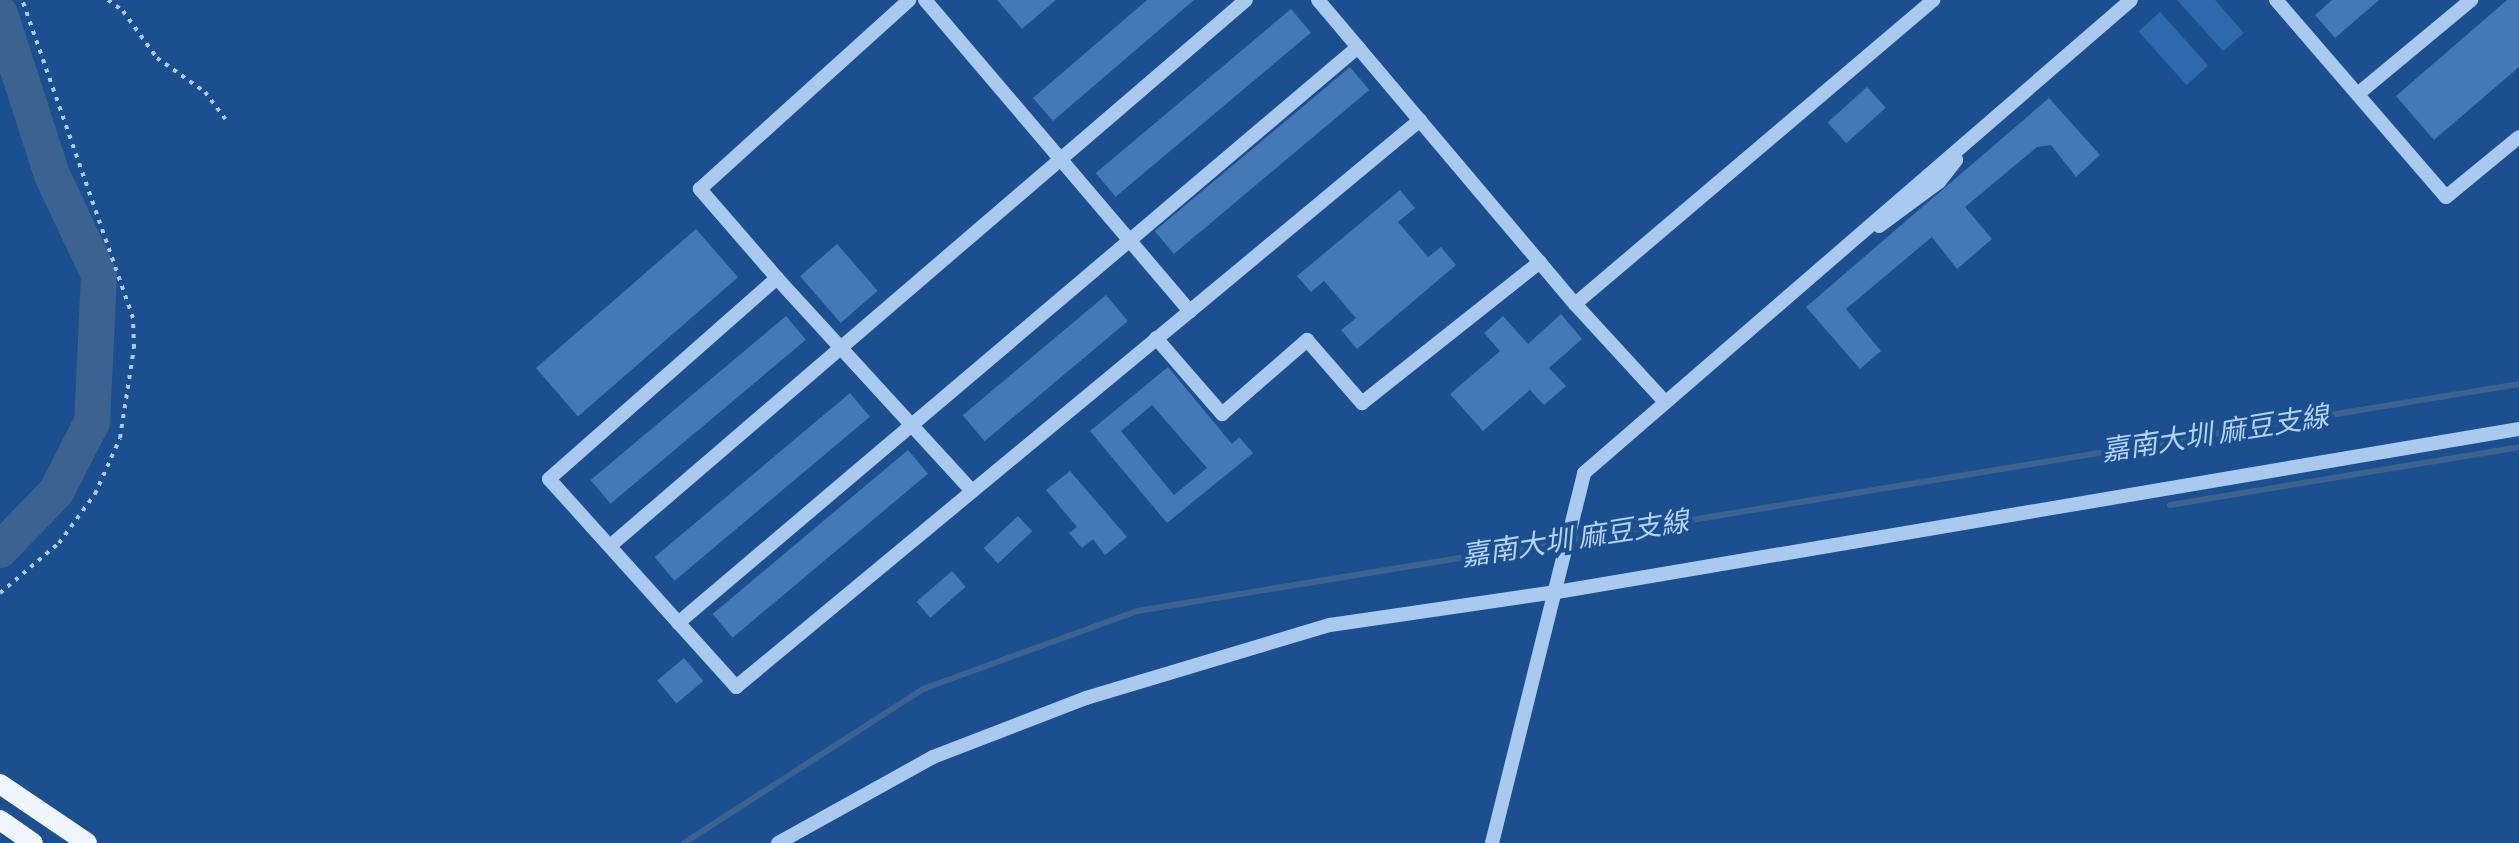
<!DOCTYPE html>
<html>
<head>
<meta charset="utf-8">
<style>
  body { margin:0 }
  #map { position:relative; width:2519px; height:843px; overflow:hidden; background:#1b4f8f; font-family:"Source Sans 3","Noto Sans TC",sans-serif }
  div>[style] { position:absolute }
  .green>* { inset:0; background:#2e69ad; transform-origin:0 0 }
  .stream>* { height:6px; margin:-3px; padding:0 3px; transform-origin:3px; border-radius:3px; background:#3c6290 }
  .river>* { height:36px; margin:-18px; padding:0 18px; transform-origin:18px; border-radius:18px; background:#3c6290 }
  .building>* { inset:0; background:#4478b7; transform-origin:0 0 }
  .path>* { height:4px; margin-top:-2px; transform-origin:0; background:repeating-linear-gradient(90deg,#a9c9ee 0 4px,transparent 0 10px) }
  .minor>* { height:14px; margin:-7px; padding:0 7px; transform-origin:7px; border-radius:7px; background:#a9c9ee }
  .major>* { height:20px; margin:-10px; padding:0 10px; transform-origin:10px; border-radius:10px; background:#f0f6ff }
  span { translate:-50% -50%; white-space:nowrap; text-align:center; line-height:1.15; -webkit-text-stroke:8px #1b4f8f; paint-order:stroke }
  .water-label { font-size:28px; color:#b5d3f5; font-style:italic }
</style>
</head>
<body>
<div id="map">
  <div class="green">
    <i style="clip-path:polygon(2177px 0,2215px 0,2244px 33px,2223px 51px)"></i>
    <i style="left:2160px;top:12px;width:72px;height:29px;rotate:48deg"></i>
  </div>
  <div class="stream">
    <i style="left:2170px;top:505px;width:354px;rotate:-9.4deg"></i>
    <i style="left:684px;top:843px;width:284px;rotate:-32.8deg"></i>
    <i style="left:923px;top:689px;width:228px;rotate:-20deg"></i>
    <i style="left:1137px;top:611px;width:1401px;rotate:-9.33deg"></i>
  </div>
  <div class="river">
    <i style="left:0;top:14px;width:169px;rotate:72.1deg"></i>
    <i style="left:52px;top:175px;width:110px;rotate:64.8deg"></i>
    <i style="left:99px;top:275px;width:147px;rotate:92.7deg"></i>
    <i style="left:92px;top:422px;width:79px;rotate:117.2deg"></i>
    <i style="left:56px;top:492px;width:81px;rotate:134deg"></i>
  </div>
  <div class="building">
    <i style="clip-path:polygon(997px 0,1056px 0,1022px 29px)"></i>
    <i style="clip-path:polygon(1147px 0,1194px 0,1053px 121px,1033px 98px)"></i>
    <i style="clip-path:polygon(2332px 0,2379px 0,2335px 38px,2315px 15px)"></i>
    <i style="clip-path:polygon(2507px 0,2519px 0,2519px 67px,2434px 140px,2396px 96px)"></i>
    <i style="left:1291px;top:9px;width:31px;height:255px;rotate:50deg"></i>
    <i style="left:1350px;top:67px;width:30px;height:255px;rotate:50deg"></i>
    <i style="left:1867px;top:87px;width:28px;height:53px;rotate:48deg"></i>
    <i style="clip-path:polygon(2049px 98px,2100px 155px,2076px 177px,2051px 145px,2037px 147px,1965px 207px,1992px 239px,1957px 269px,1932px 237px,1846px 309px,1881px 351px,1860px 369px,1806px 307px)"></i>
    <i style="clip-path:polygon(1400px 190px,1415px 208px,1398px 222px,1428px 257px,1441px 247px,1456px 265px,1357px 349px,1341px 330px,1356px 318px,1324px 281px,1311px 292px,1297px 276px)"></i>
    <i style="left:696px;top:229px;width:64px;height:212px;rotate:49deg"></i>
    <i style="left:837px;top:244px;width:62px;height:49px;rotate:49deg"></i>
    <i style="left:1106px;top:295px;width:34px;height:187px;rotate:50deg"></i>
    <i style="clip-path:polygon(1561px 314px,1582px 339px,1549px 368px,1566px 386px,1544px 405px,1530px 390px,1483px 431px,1450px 394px,1500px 351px,1484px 333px,1503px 316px,1528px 344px)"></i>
    <i style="left:786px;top:316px;width:31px;height:255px;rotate:50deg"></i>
    <i style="clip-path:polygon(evenodd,1168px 367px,1232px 444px,1239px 437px,1253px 453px,1167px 523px,1090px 431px,1168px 367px,1152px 405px,1207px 468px,1174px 495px,1121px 431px,1152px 405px)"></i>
    <i style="left:850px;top:393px;width:31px;height:255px;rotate:50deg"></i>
    <i style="left:908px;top:450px;width:31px;height:255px;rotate:50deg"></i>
    <i style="clip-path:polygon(1070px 471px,1127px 537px,1105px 555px,1093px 539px,1082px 548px,1069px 533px,1077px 527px,1046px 490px)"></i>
    <i style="left:1018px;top:516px;width:21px;height:47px;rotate:47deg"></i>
    <i style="left:952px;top:571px;width:21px;height:47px;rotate:49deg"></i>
    <i style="left:684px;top:658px;width:30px;height:35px;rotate:50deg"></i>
  </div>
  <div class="path">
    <i style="left:108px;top:0;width:19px;rotate:36deg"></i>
    <i style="left:123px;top:11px;width:58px;rotate:54.1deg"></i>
    <i style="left:157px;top:58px;width:59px;rotate:35.3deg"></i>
    <i style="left:205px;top:92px;width:34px;rotate:53deg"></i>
    <i style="left:0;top:593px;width:77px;rotate:-40.3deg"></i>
    <i style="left:59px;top:543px;width:61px;rotate:-53.7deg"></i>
    <i style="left:95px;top:494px;width:61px;rotate:-65.9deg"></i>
    <i style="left:120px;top:438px;width:91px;rotate:-81.2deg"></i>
    <i style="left:134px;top:348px;width:30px;rotate:-92deg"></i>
    <i style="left:133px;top:318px;width:337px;rotate:-109.2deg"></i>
  </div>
  <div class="minor">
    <i style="left:925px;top:0;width:409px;rotate:49.6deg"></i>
    <i style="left:1318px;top:0;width:398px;rotate:49.8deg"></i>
    <i style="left:1575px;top:304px;width:133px;rotate:47.4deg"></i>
    <i style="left:2276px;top:0;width:260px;rotate:49.2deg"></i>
    <i style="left:2446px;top:197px;width:94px;rotate:-39.4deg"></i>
    <i style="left:2359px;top:93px;width:146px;rotate:-39.7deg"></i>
    <i style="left:1879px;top:226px;width:74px;rotate:-36.3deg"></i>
    <i style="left:1939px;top:182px;width:28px;rotate:-52deg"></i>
    <i style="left:777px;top:278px;width:118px;rotate:-130.9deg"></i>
    <i style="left:700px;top:189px;width:282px;rotate:-42.1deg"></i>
    <i style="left:1575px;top:304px;width:470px;rotate:-40.3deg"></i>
    <i style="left:1156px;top:338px;width:101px;rotate:49deg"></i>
    <i style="left:1222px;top:414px;width:113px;rotate:-41deg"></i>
    <i style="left:1307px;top:340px;width:84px;rotate:48.9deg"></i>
    <i style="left:1362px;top:403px;width:227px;rotate:-38.4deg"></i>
    <i style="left:972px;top:491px;width:289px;rotate:-132.5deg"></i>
    <i style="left:777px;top:278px;width:304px;rotate:138.6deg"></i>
    <i style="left:549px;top:479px;width:280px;rotate:48deg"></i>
    <i style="left:736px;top:687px;width:589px;rotate:-39.63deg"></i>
    <i style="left:1190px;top:311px;width:299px;rotate:-39.7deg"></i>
    <i style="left:610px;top:546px;width:838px;rotate:-40.65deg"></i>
    <i style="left:678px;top:623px;width:891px;rotate:-40.27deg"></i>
    <i style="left:778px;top:843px;width:177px;rotate:-29deg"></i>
    <i style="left:933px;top:757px;width:164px;rotate:-21.1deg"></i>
    <i style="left:1086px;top:698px;width:255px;rotate:-16.7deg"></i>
    <i style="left:1330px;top:625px;width:229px;rotate:-8.3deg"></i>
    <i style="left:1557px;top:592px;width:976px;rotate:-9.62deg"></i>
    <i style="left:1492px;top:843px;width:381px;rotate:-76deg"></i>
    <i style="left:1584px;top:473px;width:723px;rotate:-40.85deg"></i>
  </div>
  <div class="major">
    <i style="left:0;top:784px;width:105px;rotate:34.1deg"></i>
    <i style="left:0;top:820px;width:40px;rotate:34.9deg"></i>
  </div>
  <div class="water-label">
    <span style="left:2215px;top:434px;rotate:-9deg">嘉南大圳 麻豆支線</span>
    <span style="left:1575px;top:539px;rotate:-9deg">嘉南大圳 麻豆支線</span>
  </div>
</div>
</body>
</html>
